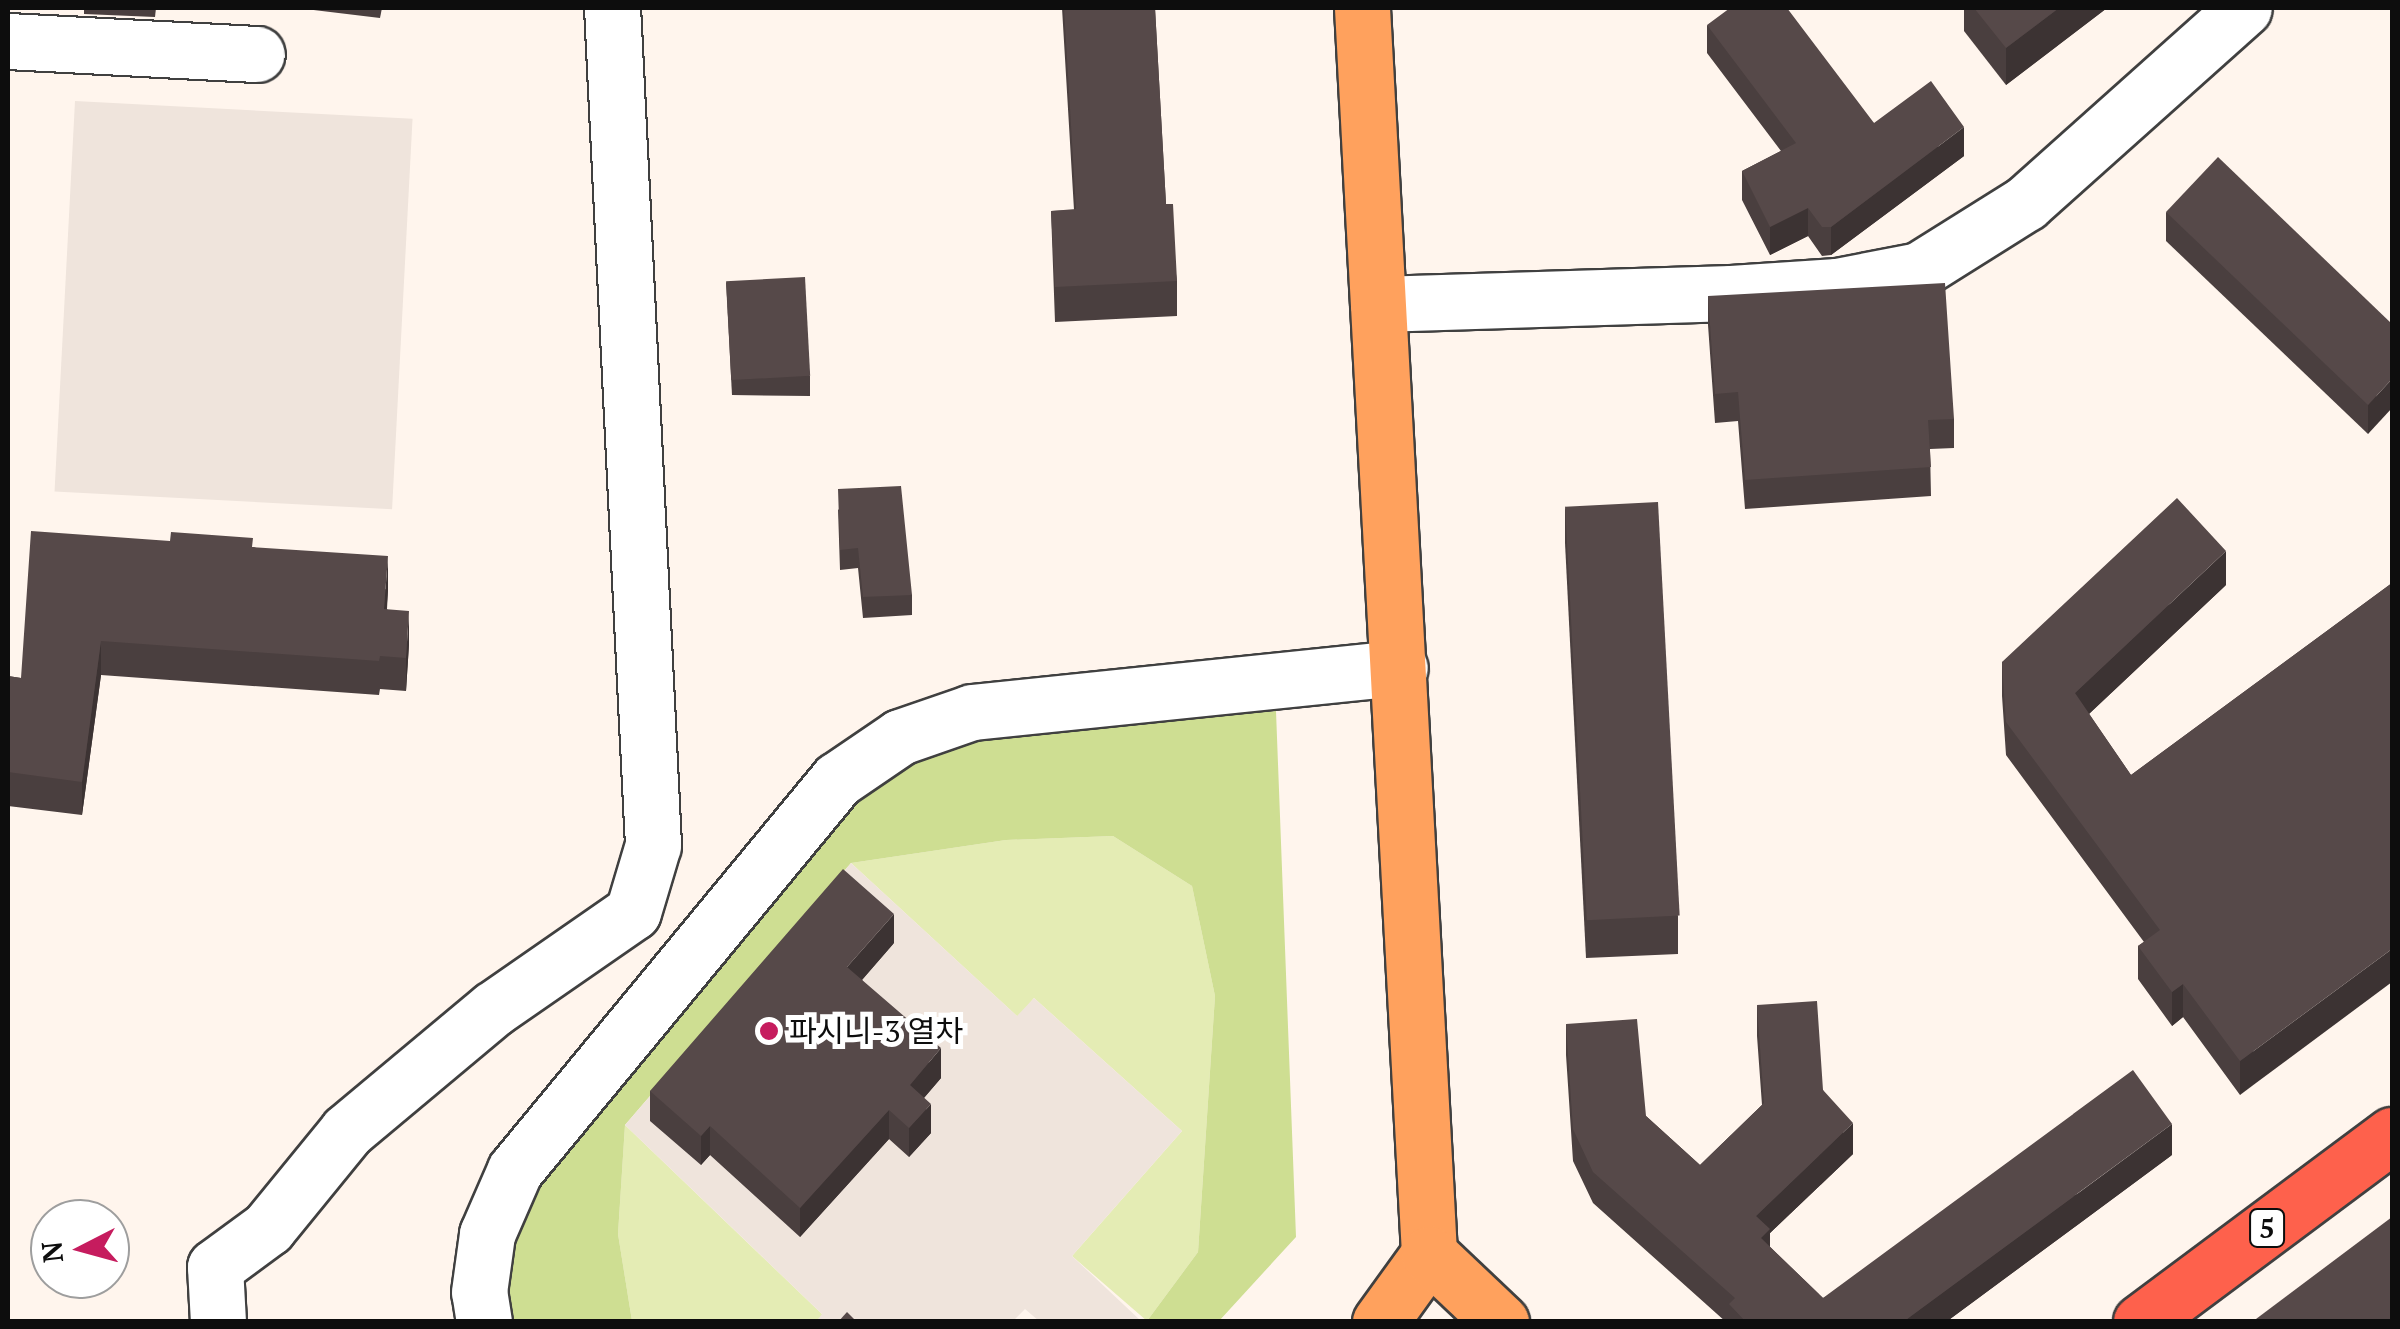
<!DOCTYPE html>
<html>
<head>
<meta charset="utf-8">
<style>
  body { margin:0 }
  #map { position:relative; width:2400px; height:1329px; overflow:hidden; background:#fff5ed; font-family:"PT Serif","Noto Sans KR",serif }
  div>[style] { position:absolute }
  .green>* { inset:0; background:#e4ecb4 }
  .forest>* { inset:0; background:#cede92 }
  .plaza>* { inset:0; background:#efe4dc; transform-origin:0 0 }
  .roads { filter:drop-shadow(2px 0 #404040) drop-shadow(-2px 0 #404040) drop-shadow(0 2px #404040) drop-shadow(0 -2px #404040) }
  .minor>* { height:55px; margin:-27.5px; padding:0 27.5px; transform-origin:27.5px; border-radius:27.5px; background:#fff }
  .major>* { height:55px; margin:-27.5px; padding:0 27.5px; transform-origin:27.5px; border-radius:27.5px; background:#ffa15d }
  .highway>* { height:55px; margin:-27.5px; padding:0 27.5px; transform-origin:27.5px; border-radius:27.5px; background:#fe614c }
  .wall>* { inset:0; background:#4a3f3f }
  .shaded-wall>* { inset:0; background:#3c3333 }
  .building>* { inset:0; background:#564949; transform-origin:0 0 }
  .dots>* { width:28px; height:28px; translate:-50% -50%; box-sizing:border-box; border:5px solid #fff; border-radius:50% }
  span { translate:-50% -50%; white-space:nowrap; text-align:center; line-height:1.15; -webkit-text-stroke:10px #fff; paint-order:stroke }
  .shield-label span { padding:2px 8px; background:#fff; border:2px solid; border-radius:8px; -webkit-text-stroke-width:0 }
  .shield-label { font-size:28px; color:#0d0d0d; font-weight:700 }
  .poi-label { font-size:30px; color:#0d0d0d }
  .left { translate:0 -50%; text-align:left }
  .frame { position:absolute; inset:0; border:10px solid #0d0d0d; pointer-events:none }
  .north { position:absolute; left:30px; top:1199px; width:100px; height:100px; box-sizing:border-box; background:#fff; border:2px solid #9e9e9e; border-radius:50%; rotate:264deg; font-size:28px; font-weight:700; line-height:40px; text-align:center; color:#0d0d0d }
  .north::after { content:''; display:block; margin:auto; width:35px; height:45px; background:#c61c5e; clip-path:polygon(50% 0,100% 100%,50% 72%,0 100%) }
</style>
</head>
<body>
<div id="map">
  <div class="green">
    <i style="clip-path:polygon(1113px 836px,1192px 886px,1215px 996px,1198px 1252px,1147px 1321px,1072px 1256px,1182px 1131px,1034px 998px,1018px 1017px,851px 863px,1006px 840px)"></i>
    <i style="clip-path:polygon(625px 1125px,823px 1315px,816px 1321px,632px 1321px,618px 1234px)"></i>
  </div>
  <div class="forest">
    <i style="clip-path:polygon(1276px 711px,1296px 1237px,1219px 1321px,1147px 1321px,1198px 1252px,1215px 996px,1192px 886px,1113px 836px,1006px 840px,851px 863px,625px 1125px,618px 1234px,632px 1321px,510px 1321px,505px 1246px,530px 1179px,842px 799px,921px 751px,981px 734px)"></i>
  </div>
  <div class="plaza">
    <i style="left:75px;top:101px;width:338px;height:391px;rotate:3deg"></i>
    <i style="clip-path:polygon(evenodd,851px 863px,1017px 1016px,1034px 998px,1182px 1131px,1072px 1256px,1141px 1321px,1039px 1321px,1025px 1309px,1013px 1321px,816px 1322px,822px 1314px,625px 1125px,851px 863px,894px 943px,702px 1165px,651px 1120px,894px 943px)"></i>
  </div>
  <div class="roads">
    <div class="minor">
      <i style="left:8px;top:41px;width:249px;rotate:3deg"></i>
      <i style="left:1378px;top:304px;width:353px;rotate:-1.8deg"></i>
      <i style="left:1731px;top:293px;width:106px;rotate:-3.8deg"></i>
      <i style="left:1837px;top:286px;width:84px;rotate:-11deg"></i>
      <i style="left:1919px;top:270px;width:126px;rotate:-32.1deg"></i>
      <i style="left:2026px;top:203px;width:292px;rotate:-41.8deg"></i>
      <i style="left:218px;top:1322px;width:55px;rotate:-93.1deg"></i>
      <i style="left:215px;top:1267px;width:66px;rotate:-36.3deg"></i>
      <i style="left:268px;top:1228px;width:125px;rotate:-50.8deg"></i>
      <i style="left:347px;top:1131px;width:190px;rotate:-39.9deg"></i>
      <i style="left:493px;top:1009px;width:170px;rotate:-34.7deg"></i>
      <i style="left:633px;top:912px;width:70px;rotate:-73.4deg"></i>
      <i style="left:653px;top:845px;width:838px;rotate:-92.8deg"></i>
      <i style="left:484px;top:1322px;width:30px;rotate:-99deg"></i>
      <i style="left:479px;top:1292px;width:59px;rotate:-82.1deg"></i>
      <i style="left:487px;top:1234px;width:70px;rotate:-66.4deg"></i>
      <i style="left:515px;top:1170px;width:506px;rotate:-50.46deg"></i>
      <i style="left:837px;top:780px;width:76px;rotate:-34.3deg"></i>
      <i style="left:900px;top:737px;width:76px;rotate:-19.1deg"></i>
      <i style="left:972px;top:712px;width:430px;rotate:-5.9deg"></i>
    </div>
    <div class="major">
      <i style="left:1362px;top:8px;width:1248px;rotate:86.92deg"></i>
      <i style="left:1429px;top:1254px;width:84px;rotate:125.8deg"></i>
      <i style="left:1429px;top:1254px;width:99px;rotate:43.4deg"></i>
    </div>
    <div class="highway">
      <i style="left:2141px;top:1322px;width:313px;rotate:-36.7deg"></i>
    </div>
  </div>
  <div class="wall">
    <i style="clip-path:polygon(84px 8px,156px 8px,155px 17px,84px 14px)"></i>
    <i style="clip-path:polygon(297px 8px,382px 8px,380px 18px)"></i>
    <i style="clip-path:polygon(1062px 8px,1155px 8px,1166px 204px,1177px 281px,1177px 316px,1055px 322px,1051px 211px,1074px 210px)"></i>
    <i style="clip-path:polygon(1964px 8px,2107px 8px,2006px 85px,1964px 31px)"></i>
    <i style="clip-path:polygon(1707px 25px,1874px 123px,1964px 156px,1831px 255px,1822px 256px,1808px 236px,1770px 255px,1742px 200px,1742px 171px,1781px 151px,1707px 53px)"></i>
    <i style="clip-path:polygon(2166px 212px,2392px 324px,2368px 434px,2166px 241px)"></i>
    <i style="clip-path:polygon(726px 282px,810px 376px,810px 396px,732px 395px)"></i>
    <i style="clip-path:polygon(1708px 296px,1954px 419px,1954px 448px,1930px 449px,1931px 496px,1745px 509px,1738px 421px,1715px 423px,1708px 325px)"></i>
    <i style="clip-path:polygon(1565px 506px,1678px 916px,1678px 954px,1586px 958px,1565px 543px)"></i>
    <i style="clip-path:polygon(838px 509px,912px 595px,912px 615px,863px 618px,858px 568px,840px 570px)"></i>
    <i style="clip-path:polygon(253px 547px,388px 590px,387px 609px,409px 644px,406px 691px,380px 689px,379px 695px,101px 675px,82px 815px,8px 806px,8px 676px,21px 678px)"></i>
    <i style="clip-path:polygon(2392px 583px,2240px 1095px,2183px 1017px,2172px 1026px,2138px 979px,2138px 946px,2144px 942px,2006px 755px,2002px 696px,2002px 662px,2226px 585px,2089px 714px,2131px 775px)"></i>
    <i style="clip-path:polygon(894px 943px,862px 980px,941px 1078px,924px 1098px,931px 1133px,909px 1157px,889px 1139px,800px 1237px,710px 1155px,701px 1165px,650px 1121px,650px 1091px)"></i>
    <i style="clip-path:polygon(1757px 1005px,1823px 1090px,1853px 1154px,1770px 1233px,1770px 1247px,1823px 1298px,2172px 1155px,1946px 1322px,1726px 1322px,1593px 1203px,1573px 1161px,1566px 1055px,1566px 1024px,1646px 1116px,1700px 1165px,1762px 1105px,1757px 1036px)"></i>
  </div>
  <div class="shaded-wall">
    <i style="clip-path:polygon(2059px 8px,2107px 8px,2006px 85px,2006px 48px)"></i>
    <i style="clip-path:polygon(1964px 127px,1964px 156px,1831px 255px,1831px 227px)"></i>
    <i style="clip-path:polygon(1808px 208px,1808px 236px,1770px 255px,1770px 227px)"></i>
    <i style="clip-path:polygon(2392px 379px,2392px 408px,2368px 434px,2368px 405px)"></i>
    <i style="clip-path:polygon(2226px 551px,2226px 585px,2075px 727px,2075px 693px)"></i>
    <i style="clip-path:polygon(388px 556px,388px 590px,384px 642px,384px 609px)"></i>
    <i style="clip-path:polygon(409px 611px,409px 644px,406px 691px,406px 658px)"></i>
    <i style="clip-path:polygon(101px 641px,101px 675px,82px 815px,82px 782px)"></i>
    <i style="clip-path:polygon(894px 914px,894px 943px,847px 997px,847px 967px)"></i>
    <i style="clip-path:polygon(2392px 949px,2392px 982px,2240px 1095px,2240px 1061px)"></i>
    <i style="clip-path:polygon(2183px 984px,2183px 1017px,2172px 1026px,2172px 992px)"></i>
    <i style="clip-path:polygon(941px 1048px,941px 1078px,910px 1114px,910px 1085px)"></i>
    <i style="clip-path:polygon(931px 1104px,931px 1133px,909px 1157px,909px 1128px)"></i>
    <i style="clip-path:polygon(889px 1110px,889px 1139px,800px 1237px,800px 1208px)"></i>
    <i style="clip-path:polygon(1853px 1123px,1853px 1154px,1770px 1233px,1770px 1261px,1761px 1270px,1756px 1216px)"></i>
    <i style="clip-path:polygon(2172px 1124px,2172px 1155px,1946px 1322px,1903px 1322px)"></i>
    <i style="clip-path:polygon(710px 1126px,710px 1155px,701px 1165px,701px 1136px)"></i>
  </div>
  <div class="building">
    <i style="clip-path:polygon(1064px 8px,1155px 8px,1166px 204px,1173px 204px,1177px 281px,1055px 287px,1051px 211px,1076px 209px)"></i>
    <i style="clip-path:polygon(1730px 8px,1787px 8px,1874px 123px,1931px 81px,1964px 127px,1831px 227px,1822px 227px,1808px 208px,1770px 227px,1742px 171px,1796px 143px,1707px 25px)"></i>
    <i style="clip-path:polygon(1974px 8px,2059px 8px,2006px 48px)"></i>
    <i style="clip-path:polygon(2218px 157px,2392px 324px,2392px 379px,2368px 405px,2166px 212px)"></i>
    <i style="left:805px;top:277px;width:99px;height:79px;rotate:87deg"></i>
    <i style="clip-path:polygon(1945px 283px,1954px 419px,1928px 420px,1931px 467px,1745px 480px,1738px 392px,1715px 394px,1708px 296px)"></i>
    <i style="clip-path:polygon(901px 486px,912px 595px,863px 597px,858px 548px,840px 550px,838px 489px)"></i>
    <i style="clip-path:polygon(2177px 498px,2226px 551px,2075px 693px,2131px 775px,2392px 583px,2392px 949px,2240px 1061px,2183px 984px,2172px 992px,2138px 946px,2160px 930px,2006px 722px,2002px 662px)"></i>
    <i style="left:1658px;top:502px;width:414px;height:93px;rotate:87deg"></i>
    <i style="clip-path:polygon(31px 531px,170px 541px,171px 532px,253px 538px,252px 547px,388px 556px,384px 609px,409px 611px,406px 658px,380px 656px,379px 661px,101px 641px,82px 782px,8px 772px,8px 676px,21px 678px)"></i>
    <i style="clip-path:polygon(843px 869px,894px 914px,847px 967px,941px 1048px,910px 1085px,931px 1104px,909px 1128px,889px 1110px,800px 1208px,710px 1126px,701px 1136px,650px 1091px)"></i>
    <i style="clip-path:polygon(1817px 1001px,1823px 1090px,1853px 1123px,1756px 1216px,1770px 1229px,1761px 1238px,1823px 1298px,2133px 1070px,2172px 1124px,1903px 1322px,1746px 1322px,1729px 1304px,1735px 1298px,1593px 1172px,1573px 1129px,1566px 1024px,1637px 1019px,1646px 1116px,1700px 1165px,1764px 1103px,1757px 1005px)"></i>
    <i style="clip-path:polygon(2392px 1217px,2392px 1322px,2252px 1322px)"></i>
    <i style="clip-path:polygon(847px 1312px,857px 1322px,838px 1322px)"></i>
  </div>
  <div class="dots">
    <i style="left:769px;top:1031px;background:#c61c5e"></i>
  </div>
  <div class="shield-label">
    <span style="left:2267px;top:1228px">5</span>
  </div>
  <div class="poi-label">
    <span class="left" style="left:789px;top:1031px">파시니-3 열차</span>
  </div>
  <div class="frame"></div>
  <div class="north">N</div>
</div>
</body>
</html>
